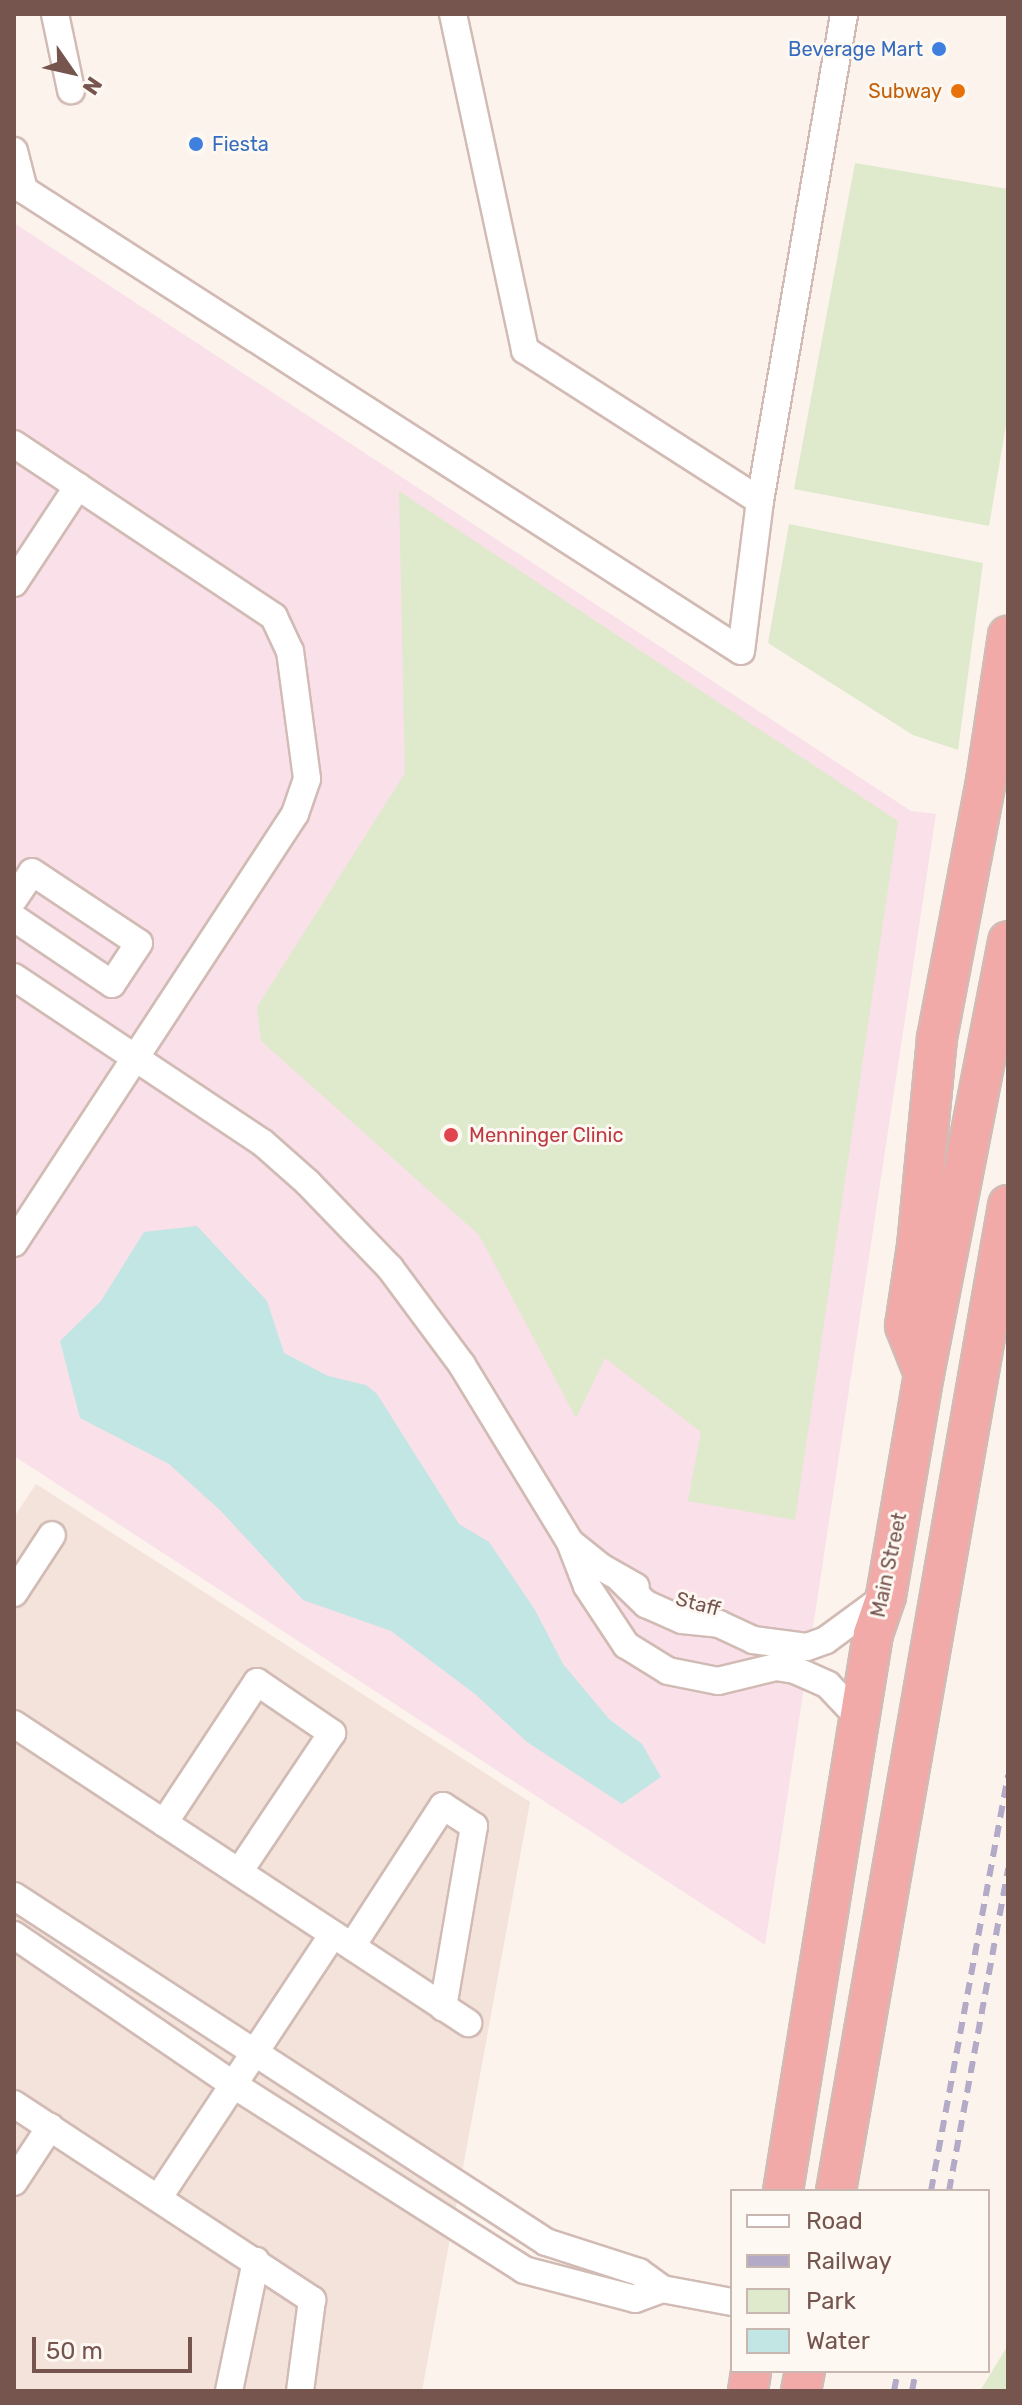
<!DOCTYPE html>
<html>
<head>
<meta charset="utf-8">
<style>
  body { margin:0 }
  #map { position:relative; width:1022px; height:2405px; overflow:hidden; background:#fcf3ed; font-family:Rubik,sans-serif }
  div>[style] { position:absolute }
  .residential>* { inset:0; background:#f3e3db }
  .medical>* { inset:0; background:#f9e0e9 }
  .green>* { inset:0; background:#deeacb }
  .water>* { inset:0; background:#c1e6e3 }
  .roads { filter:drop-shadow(2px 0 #d1bbb4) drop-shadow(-2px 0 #d1bbb4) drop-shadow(0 2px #d1bbb4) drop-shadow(0 -2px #d1bbb4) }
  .minor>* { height:26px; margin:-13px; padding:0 13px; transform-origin:13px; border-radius:13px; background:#fff }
  .highway>* { height:38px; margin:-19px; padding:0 19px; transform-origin:19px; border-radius:19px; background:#f2aaa8 }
  .rail>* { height:6px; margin-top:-3px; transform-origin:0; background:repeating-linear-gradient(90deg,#b3aac7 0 12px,transparent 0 20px) }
  .dots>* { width:22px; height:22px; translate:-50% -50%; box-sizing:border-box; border:4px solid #fef8f3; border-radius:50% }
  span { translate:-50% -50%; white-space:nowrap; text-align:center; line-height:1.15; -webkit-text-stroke:6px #fef8f3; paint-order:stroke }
  .shop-label { font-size:20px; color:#366cbe }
  .right { translate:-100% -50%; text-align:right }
  .left { translate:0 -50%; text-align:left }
  .food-label { font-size:20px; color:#c56008 }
  .health-label { font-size:20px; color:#be3a42 }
  .street-label { font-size:20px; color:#77554f }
  .frame { position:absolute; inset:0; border:16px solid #77554f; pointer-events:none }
  .legend { position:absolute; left:730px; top:2189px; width:260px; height:184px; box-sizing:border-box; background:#fef8f3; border:2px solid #c8b7b1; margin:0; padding:10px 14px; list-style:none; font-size:24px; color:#77554f }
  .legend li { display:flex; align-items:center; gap:16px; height:40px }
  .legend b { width:40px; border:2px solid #c8b7b1 }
  .north { position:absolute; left:32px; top:32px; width:80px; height:80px; -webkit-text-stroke:6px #fef8f3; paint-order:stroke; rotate:124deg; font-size:22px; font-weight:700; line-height:32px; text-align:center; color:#77554f }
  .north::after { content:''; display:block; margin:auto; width:28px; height:36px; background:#77554f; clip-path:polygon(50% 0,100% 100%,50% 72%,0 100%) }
  .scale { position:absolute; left:32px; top:2337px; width:160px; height:36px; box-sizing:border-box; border:4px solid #77554f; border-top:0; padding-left:10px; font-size:24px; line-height:28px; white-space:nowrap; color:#77554f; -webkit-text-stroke:6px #fef8f3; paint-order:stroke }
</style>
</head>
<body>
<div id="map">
  <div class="residential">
    <i style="clip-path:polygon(36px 1484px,530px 1802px,422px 2391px,14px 2391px,14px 1517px)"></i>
  </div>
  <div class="medical">
    <i style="clip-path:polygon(14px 223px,911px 811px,936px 814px,765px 1945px,14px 1456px)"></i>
  </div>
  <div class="green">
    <i style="clip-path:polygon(855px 163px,1008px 189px,1008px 413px,989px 526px,794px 489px)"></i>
    <i style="clip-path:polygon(399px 491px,898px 821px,795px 1520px,688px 1501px,701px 1432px,605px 1358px,576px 1418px,479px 1235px,261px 1041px,257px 1007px,405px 773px)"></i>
    <i style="clip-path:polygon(789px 524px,983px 563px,958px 750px,913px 735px,768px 643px)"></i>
    <i style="clip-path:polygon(1008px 2345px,1008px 2391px,980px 2391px)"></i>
  </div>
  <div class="water">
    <i style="clip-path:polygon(197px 1226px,267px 1301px,284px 1353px,328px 1376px,366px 1385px,377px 1394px,459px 1524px,489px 1542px,535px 1610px,563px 1664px,609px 1719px,642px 1744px,661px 1777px,622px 1804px,527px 1742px,475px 1694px,391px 1631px,303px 1600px,221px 1511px,169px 1464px,80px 1418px,60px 1341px,101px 1301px,144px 1232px)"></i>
  </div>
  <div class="roads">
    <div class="minor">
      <i style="left:55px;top:14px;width:78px;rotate:78.1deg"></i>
      <i style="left:453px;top:14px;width:344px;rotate:77.9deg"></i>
      <i style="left:525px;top:350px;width:279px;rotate:32.7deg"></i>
      <i style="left:14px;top:151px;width:40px;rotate:75.6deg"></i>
      <i style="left:24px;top:190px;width:852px;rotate:32.74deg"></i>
      <i style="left:741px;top:651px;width:151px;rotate:-82.8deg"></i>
      <i style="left:760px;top:501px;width:494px;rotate:-80.2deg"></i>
      <i style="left:14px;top:444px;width:312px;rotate:33.6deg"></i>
      <i style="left:274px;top:617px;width:38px;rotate:65deg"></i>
      <i style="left:290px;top:651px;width:129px;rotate:82.4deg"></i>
      <i style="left:307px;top:779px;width:37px;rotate:109deg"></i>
      <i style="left:295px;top:814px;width:513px;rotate:123.23deg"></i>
      <i style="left:14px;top:583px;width:116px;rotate:-56.6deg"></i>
      <i style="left:14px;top:899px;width:32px;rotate:-56deg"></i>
      <i style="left:32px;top:872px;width:128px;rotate:33.6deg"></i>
      <i style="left:139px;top:943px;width:49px;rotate:123.4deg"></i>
      <i style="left:112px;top:984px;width:118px;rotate:-146deg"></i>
      <i style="left:14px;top:977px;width:299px;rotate:33.7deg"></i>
      <i style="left:263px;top:1143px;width:60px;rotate:41.6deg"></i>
      <i style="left:308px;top:1183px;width:118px;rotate:46deg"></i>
      <i style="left:390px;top:1268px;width:121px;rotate:53.4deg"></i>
      <i style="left:462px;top:1365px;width:207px;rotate:58.6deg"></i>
      <i style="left:570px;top:1542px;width:47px;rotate:68.9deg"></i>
      <i style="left:587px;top:1586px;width:71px;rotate:56.5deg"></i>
      <i style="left:626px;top:1645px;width:49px;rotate:31.8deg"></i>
      <i style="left:668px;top:1671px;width:51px;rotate:11.3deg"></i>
      <i style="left:718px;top:1681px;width:60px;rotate:-13.6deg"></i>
      <i style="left:776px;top:1667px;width:19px;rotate:9deg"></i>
      <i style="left:795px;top:1670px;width:36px;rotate:24deg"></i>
      <i style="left:828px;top:1685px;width:50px;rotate:46.6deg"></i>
      <i style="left:570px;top:1542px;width:40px;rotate:39deg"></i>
      <i style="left:601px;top:1567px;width:40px;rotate:29.7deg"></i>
      <i style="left:621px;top:1580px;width:35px;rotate:44deg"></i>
      <i style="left:646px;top:1604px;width:39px;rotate:24deg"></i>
      <i style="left:682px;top:1620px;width:37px;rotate:6deg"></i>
      <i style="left:719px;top:1624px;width:38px;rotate:25deg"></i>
      <i style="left:753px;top:1640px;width:54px;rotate:7.4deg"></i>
      <i style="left:807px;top:1647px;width:20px;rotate:-20deg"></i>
      <i style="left:826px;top:1640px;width:74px;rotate:-36.3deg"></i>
      <i style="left:14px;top:1593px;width:69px;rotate:-56.8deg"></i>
      <i style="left:14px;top:1724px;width:544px;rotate:33.37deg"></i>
      <i style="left:164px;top:1823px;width:169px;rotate:-56.6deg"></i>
      <i style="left:257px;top:1682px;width:91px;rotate:34.2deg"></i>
      <i style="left:332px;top:1733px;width:167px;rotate:123.8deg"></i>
      <i style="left:14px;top:1896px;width:635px;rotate:33.04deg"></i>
      <i style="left:546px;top:2242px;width:98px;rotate:17.9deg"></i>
      <i style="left:639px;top:2272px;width:29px;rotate:36deg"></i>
      <i style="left:662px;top:2289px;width:71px;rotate:10.5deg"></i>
      <i style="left:14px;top:1935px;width:266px;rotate:34.3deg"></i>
      <i style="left:234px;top:2085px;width:344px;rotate:32.5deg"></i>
      <i style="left:524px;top:2270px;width:115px;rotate:14.6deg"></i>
      <i style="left:635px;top:2299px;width:29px;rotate:-20deg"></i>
      <i style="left:352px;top:1946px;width:167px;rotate:-57deg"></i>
      <i style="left:443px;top:1806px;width:37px;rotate:33deg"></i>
      <i style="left:474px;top:1826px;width:184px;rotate:99.7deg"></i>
      <i style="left:14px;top:2104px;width:357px;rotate:33.3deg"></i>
      <i style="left:312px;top:2300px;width:92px;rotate:97.5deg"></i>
      <i style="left:14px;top:2182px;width:66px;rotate:-56.8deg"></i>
      <i style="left:159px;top:2197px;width:315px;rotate:-56.5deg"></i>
      <i style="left:229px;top:2391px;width:133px;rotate:-78.3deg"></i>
    </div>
    <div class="highway">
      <i style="left:924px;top:1374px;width:52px;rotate:-111.6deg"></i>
      <i style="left:905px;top:1326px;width:81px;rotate:-81.5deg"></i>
      <i style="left:917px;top:1246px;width:209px;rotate:-84.5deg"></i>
      <i style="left:937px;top:1038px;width:262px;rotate:-79.2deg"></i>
      <i style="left:986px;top:781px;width:147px;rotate:-81.4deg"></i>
      <i style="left:783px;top:2191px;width:564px;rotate:-80.82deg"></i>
      <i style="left:873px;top:1634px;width:40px;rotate:-71.1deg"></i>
      <i style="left:886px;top:1596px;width:225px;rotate:-80.3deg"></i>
      <i style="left:924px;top:1374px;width:441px;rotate:-79deg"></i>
      <i style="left:836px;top:2191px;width:1001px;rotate:-80.1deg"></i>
      <i style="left:748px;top:2391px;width:20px;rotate:-81deg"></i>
      <i style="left:801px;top:2391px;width:20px;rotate:-79deg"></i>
    </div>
  </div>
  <div class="rail">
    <i style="left:931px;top:2191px;width:423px;rotate:-79.5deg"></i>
    <i style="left:949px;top:2191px;width:328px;rotate:-79.6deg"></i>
    <i style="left:894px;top:2391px;width:20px;rotate:-79deg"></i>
    <i style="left:912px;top:2391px;width:20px;rotate:-79deg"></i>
  </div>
  <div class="dots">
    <i style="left:939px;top:49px;background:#3f7fe0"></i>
    <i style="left:958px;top:91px;background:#e8710a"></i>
    <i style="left:196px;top:144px;background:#3f7fe0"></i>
    <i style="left:451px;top:1135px;background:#e0444e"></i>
  </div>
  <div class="shop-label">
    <span class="right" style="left:923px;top:49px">Beverage Mart</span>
    <span class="left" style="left:212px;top:144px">Fiesta</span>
  </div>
  <div class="food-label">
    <span class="right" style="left:942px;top:91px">Subway</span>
  </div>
  <div class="health-label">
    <span class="left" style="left:469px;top:1135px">Menninger Clinic</span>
  </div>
  <div class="street-label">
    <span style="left:889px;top:1565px;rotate:-78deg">Main Street</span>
    <span style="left:698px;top:1604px;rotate:15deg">Staff</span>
  </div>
  <div class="frame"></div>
  <ul class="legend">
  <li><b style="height:10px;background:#fff"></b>Road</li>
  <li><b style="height:10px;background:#b3aac7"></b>Railway</li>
  <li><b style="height:22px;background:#deeacb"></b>Park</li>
  <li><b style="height:22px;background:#c1e6e3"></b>Water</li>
  </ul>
  <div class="north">N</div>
  <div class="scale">50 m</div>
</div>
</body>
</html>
